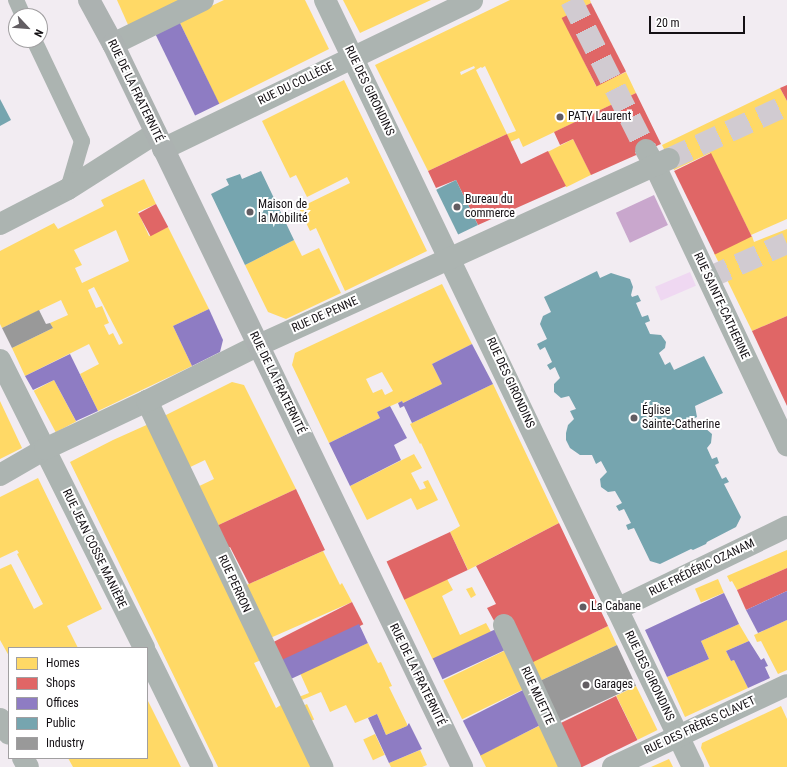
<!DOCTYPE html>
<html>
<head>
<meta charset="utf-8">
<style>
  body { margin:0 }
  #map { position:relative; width:787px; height:767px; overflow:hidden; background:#f2ecf2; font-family:"Roboto Condensed",sans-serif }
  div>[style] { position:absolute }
  .green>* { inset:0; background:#efd8f2; transform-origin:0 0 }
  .water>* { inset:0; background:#c9a7cd; transform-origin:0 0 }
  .homes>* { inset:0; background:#ffd966; transform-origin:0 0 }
  .shops>* { inset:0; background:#e06666; transform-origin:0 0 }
  .offices>* { inset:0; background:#8e7cc3; transform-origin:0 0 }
  .public>* { inset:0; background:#76a5af; transform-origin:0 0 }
  .industry>* { inset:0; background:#999; transform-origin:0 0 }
  .street-tunnel>* { height:22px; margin-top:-11px; transform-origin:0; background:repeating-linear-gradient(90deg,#d1cbd1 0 22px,transparent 0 33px) }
  .lane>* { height:16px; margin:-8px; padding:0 8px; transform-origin:8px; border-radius:8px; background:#acb4b1 }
  .street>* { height:22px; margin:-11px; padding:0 11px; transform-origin:11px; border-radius:11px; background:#acb4b1 }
  .secondary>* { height:22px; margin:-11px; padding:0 11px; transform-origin:11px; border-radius:11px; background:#acb2b1 }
  .dots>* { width:11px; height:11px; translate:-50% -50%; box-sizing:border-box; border:2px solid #fff; border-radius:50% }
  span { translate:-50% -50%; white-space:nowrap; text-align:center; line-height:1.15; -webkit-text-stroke:4px #fff; paint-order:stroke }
  .street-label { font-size:12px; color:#141014 }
  .poi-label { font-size:12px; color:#141014 }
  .left { translate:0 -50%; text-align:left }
  .legend { position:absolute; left:8px; top:647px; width:140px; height:112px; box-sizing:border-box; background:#fff; border:1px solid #a19fa1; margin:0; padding:5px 7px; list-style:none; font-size:12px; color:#141014 }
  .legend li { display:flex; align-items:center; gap:8px; height:20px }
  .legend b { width:20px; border:1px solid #a19fa1 }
  .north { position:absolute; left:8px; top:8px; width:40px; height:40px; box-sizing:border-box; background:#fff; border:1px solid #a19fa1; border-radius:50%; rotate:116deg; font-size:11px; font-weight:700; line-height:16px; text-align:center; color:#141014 }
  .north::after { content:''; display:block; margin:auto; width:14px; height:18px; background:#625d62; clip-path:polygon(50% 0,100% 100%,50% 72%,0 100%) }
  .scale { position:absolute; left:649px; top:16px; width:96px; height:18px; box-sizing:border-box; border:2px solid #141014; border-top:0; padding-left:5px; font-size:12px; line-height:14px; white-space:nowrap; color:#141014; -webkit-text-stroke:3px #fff; paint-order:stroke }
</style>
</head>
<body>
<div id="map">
  <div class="green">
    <i style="left:690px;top:272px;width:15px;height:38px;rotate:67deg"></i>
  </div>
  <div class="water">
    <i style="left:654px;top:195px;width:33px;height:42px;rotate:65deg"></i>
  </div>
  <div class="homes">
    <i style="clip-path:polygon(117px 0,184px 0,129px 27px)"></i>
    <i style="clip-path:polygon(224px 0,305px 0,329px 49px,219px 104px,179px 21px)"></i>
    <i style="clip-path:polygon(343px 0,431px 0,360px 33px)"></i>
    <i style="clip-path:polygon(evenodd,510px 0,590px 0,591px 3px,563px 18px,596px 86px,626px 72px,636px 93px,523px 147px,519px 138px,510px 142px,507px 134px,516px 131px,485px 66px,482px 68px,481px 67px,476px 70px,507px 134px,428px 171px,375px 65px,510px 0,474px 66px,475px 68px,461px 75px,460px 72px,474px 66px)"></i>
    <i style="clip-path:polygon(344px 80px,427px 251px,345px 291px,316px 228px,310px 231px,299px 208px,350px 183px,347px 177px,307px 197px,296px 175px,290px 178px,262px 121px)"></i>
    <i style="clip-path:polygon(780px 88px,787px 101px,787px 219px,751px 235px,710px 153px,674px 170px,662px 145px)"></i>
    <i style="left:573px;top:139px;width:40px;height:28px;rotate:63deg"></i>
    <i style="clip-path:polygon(evenodd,144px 179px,156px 204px,138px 212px,149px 236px,168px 227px,209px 309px,173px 326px,192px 366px,98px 411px,80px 374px,99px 364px,89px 344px,25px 376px,12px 348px,53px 328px,50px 323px,68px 315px,61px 300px,2px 328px,0 324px,0 251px,54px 223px,58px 229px,104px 206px,101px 200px,144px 179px,116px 230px,129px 261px,82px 283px,75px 268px,82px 265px,74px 250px,116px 230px,144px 179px,94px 287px,123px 343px,119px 345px,113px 333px,109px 335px,104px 325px,109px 323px,102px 306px,96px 308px,88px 290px,94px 287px)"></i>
    <i style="clip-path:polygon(787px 229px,787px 316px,752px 331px,714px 253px,752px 236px,754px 242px)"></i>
    <i style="clip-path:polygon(294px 240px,302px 256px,319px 248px,341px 293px,286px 319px,268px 312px,245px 265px)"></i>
    <i style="clip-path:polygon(evenodd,442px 284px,472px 344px,432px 364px,442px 384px,403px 403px,402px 401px,377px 412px,380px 418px,329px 443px,292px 365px,295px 353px,442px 284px,382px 372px,393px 391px,385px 395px,382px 389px,373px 393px,366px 379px,382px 372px)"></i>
    <i style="left:54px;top:380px;width:47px;height:23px;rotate:62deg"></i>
    <i style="clip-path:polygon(232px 382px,244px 385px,296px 489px,212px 528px,193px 489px,214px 479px,205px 460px,184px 470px,160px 418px)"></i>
    <i style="clip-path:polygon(493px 384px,559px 523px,468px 570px,450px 532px,460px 526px,421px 443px,420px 444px,410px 424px)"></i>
    <i style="clip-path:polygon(0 401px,22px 448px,0 459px)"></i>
    <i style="clip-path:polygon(151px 423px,266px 658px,254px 663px,276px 708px,281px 705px,318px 767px,218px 767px,87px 497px,70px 462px,113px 440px)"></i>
    <i style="clip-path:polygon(414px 454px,422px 468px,411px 473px,420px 490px,426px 488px,423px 482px,428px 480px,438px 500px,417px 510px,411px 498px,367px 520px,350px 486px)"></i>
    <i style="clip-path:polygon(38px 478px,102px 609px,67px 626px,78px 648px,9px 648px,9px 656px,0 640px,0 569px,11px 564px,34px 609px,43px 604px,17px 554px,19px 553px,17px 550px,0 558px,0 497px)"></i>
    <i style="clip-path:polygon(787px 550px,787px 568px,737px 590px,732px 581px,730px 582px,727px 576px)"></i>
    <i style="clip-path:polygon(323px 551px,340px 585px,342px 583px,352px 602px,268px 639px,242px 587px)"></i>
    <i style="clip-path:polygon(447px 579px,453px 590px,442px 596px,460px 635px,486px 623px,491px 632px,433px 660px,404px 599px)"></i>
    <i style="left:718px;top:579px;width:15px;height:25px;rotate:67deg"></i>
    <i style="clip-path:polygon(472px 587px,476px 595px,471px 598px,466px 589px)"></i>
    <i style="clip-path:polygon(787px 620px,787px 670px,778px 674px,761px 641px,757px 642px,754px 635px)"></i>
    <i style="clip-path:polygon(739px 624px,749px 641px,726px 651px,731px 661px,734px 660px,748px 688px,685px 717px,667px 677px,709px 659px,701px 641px)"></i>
    <i style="left:608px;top:626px;width:21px;height:90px;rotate:65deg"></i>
    <i style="clip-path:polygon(368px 643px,378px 663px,381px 662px,392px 686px,389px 687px,407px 724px,407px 726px,386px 735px,377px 714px,355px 723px,346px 705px,330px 712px,321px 692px,297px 702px,296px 698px,309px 693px,300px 673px)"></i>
    <i style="left:508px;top:649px;width:43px;height:72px;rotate:64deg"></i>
    <i style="left:636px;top:686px;width:49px;height:22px;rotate:64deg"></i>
    <i style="clip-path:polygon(147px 699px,181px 767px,73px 767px,68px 758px,147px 758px)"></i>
    <i style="left:307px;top:704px;width:17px;height:8px;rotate:65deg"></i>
    <i style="clip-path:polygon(781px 706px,787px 719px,787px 767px,710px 767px,701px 748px,702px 743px)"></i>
    <i style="clip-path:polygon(545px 723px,565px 767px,486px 767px,480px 755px)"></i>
    <i style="left:375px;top:734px;width:23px;height:13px;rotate:65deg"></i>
    <i style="clip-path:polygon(420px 750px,427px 765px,422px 767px,391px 767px,389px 763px)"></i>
    <i style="clip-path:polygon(669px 759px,673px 767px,651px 767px)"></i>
  </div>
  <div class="shops">
    <i style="left:591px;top:3px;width:77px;height:33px;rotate:63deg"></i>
    <i style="clip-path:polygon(787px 85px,787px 101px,780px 88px)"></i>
    <i style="clip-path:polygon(636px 93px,661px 144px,591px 175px,573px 139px,560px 145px,554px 132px)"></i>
    <i style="clip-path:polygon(507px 134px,521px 164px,548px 151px,566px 186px,478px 225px,456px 180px,436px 188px,428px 171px)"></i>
    <i style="left:711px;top:153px;width:93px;height:41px;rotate:64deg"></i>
    <i style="left:156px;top:204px;width:26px;height:20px;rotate:62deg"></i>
    <i style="clip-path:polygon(787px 316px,787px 406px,752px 331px)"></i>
    <i style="clip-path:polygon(296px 489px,325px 550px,249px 584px,230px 547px,223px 550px,212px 528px)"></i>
    <i style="clip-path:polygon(559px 523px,608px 626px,527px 665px,498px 628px,487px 608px,496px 604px,476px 566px)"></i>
    <i style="left:450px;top:532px;width:42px;height:70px;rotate:65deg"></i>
    <i style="clip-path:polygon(787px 568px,787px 591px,746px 610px,737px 590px)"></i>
    <i style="left:352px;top:602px;width:25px;height:92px;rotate:63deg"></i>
    <i style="left:616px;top:696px;width:49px;height:66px;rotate:64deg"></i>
  </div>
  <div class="offices">
    <i style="left:179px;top:21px;width:92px;height:27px;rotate:64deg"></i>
    <i style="clip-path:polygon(209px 309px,223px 340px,220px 352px,192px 366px,173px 326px)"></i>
    <i style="clip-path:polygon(472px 344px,493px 384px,412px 423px,404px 406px,400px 408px,398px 403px,402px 401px,403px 403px,442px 384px,432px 364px)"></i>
    <i style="clip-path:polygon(70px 354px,98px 411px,76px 421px,54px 380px,33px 390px,25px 376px)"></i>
    <i style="clip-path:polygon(390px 406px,407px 438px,394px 445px,401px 460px,350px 486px,329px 443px,380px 418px,377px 412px)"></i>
    <i style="clip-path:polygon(787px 591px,787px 620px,758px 633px,746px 610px)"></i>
    <i style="clip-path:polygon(724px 593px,739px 624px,701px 641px,709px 659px,667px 677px,645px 630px)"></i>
    <i style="left:359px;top:624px;width:21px;height:89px;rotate:65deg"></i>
    <i style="left:498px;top:628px;width:23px;height:72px;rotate:65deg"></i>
    <i style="clip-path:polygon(749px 641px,761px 660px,764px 658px,768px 666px,765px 667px,770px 678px,748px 688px,734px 660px,731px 661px,726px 651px)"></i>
    <i style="left:527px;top:688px;width:39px;height:72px;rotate:63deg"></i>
    <i style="clip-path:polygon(377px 714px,386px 735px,407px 726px,409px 723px,422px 749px,389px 763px,368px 718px)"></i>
  </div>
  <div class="public">
    <i style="clip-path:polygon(0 99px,11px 120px,0 126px)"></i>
    <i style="clip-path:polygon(261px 171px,294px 240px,245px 265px,211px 194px,229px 185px,226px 179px,240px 174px,242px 179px)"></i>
    <i style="left:456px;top:180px;width:50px;height:22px;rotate:64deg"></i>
    <i style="clip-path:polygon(597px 271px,600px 278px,611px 273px,630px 279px,633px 287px,631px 295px,632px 297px,638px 295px,641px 301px,636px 303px,642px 317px,648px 315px,650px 321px,645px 323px,650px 334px,661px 335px,666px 342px,665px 348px,659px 353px,665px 365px,670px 362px,674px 370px,704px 356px,723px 393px,695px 406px,697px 417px,693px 419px,697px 429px,705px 428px,712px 434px,711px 443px,707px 448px,712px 459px,717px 457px,719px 463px,715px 465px,722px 479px,726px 477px,729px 482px,724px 484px,741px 517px,736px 527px,707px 542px,706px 544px,693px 550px,691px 549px,660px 564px,650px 561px,634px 528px,628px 530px,626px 525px,631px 523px,624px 509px,619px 511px,616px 506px,622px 503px,615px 491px,608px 492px,601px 487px,600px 479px,607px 472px,601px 461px,596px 464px,592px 455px,580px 455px,570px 448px,566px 440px,566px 433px,568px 425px,574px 419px,570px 411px,576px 409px,569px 396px,561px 398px,554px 392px,554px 384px,560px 378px,555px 367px,550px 370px,547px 365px,552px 362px,545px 347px,540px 350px,537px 344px,547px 339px,540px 324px,543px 316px,551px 312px,544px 297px)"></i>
  </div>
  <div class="industry">
    <i style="clip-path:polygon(39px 310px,46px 324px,50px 323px,53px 328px,12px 348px,2px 328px)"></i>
    <i style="left:617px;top:645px;width:45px;height:90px;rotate:65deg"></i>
  </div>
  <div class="street-tunnel">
    <i style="left:571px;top:0;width:168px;rotate:63.4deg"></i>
    <i style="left:669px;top:159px;width:130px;rotate:-24.6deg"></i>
    <i style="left:708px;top:278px;width:86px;rotate:-23.9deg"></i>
  </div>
  <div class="lane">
    <i style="left:16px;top:0;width:17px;rotate:66deg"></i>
    <i style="left:34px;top:40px;width:112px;rotate:64.6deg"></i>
    <i style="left:82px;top:141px;width:50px;rotate:106.3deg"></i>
  </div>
  <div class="street">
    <i style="left:325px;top:0;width:851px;rotate:64.37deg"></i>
    <i style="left:113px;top:44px;width:100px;rotate:-26.1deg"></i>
    <i style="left:163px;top:149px;width:343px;rotate:-25.7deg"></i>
    <i style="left:646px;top:150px;width:18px;rotate:61deg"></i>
    <i style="left:655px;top:166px;width:309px;rotate:64.7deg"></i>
    <i style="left:0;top:224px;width:76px;rotate:-27.2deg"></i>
    <i style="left:68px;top:189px;width:104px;rotate:-32.5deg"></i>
    <i style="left:0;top:360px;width:322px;rotate:63.4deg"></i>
    <i style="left:147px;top:401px;width:406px;rotate:64.4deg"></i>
    <i style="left:0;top:475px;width:52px;rotate:-30deg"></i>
    <i style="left:45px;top:449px;width:113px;rotate:-25.2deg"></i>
    <i style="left:147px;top:401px;width:125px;rotate:-26.6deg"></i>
    <i style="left:259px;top:345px;width:450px;rotate:-24.4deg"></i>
    <i style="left:617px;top:609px;width:189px;rotate:-25.8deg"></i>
    <i style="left:504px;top:625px;width:157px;rotate:65.1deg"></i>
    <i style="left:147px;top:655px;width:125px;rotate:63.8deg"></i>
    <i style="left:0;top:719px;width:17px;rotate:59deg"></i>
    <i style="left:23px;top:758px;width:10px;rotate:61deg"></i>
    <i style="left:613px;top:767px;width:192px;rotate:-25.2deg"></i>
  </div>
  <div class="secondary">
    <i style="left:89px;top:0;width:50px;rotate:61.4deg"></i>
    <i style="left:113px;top:44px;width:803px;rotate:64.23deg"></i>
  </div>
  <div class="dots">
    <i style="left:560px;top:117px;background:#625d62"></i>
    <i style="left:457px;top:207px;background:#625d62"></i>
    <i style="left:250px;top:212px;background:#625d62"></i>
    <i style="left:634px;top:418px;background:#625d62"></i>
    <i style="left:583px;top:607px;background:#625d62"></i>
    <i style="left:586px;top:685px;background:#625d62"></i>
  </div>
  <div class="street-label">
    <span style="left:296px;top:84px;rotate:-26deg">RUE DU COLLÈGE</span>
    <span style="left:135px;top:91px;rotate:64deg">RUE DE LA FRATERNITÉ</span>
    <span style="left:369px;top:91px;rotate:64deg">RUE DES GIRONDINS</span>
    <span style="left:721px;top:306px;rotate:65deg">RUE SAINTE-CATHERINE</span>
    <span style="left:325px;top:315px;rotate:-24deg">RUE DE PENNE</span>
    <span style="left:277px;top:383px;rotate:64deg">RUE DE LA FRATERNITÉ</span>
    <span style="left:510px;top:383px;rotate:65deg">RUE DES GIRONDINS</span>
    <span style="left:94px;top:549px;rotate:64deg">RUE JEAN COSSE MANIÈRE</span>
    <span style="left:702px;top:568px;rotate:-26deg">RUE FRÉDÉRIC OZANAM</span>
    <span style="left:234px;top:584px;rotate:65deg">RUE PERRON</span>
    <span style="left:417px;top:675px;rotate:64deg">RUE DE LA FRATERNITÉ</span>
    <span style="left:649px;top:676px;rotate:64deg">RUE DES GIRONDINS</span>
    <span style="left:537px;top:696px;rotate:65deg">RUE MUETTE</span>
    <span style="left:700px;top:726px;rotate:-25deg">RUE DES FRÈRES CLAVET</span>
  </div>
  <div class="poi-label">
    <span class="left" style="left:568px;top:117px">PATY Laurent</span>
    <span class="left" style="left:465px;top:207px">Bureau du<br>commerce</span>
    <span class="left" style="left:258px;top:212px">Maison de<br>la Mobilité</span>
    <span class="left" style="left:642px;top:418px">Église<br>Sainte-Catherine</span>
    <span class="left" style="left:591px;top:607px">La Cabane</span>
    <span class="left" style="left:594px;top:685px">Garages</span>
  </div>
  <ul class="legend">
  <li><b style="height:11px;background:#ffd966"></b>Homes</li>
  <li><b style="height:11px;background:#e06666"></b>Shops</li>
  <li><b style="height:11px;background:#8e7cc3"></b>Offices</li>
  <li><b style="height:11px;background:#76a5af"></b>Public</li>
  <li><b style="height:11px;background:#999"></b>Industry</li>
  </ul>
  <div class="north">N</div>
  <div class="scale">20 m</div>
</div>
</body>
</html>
